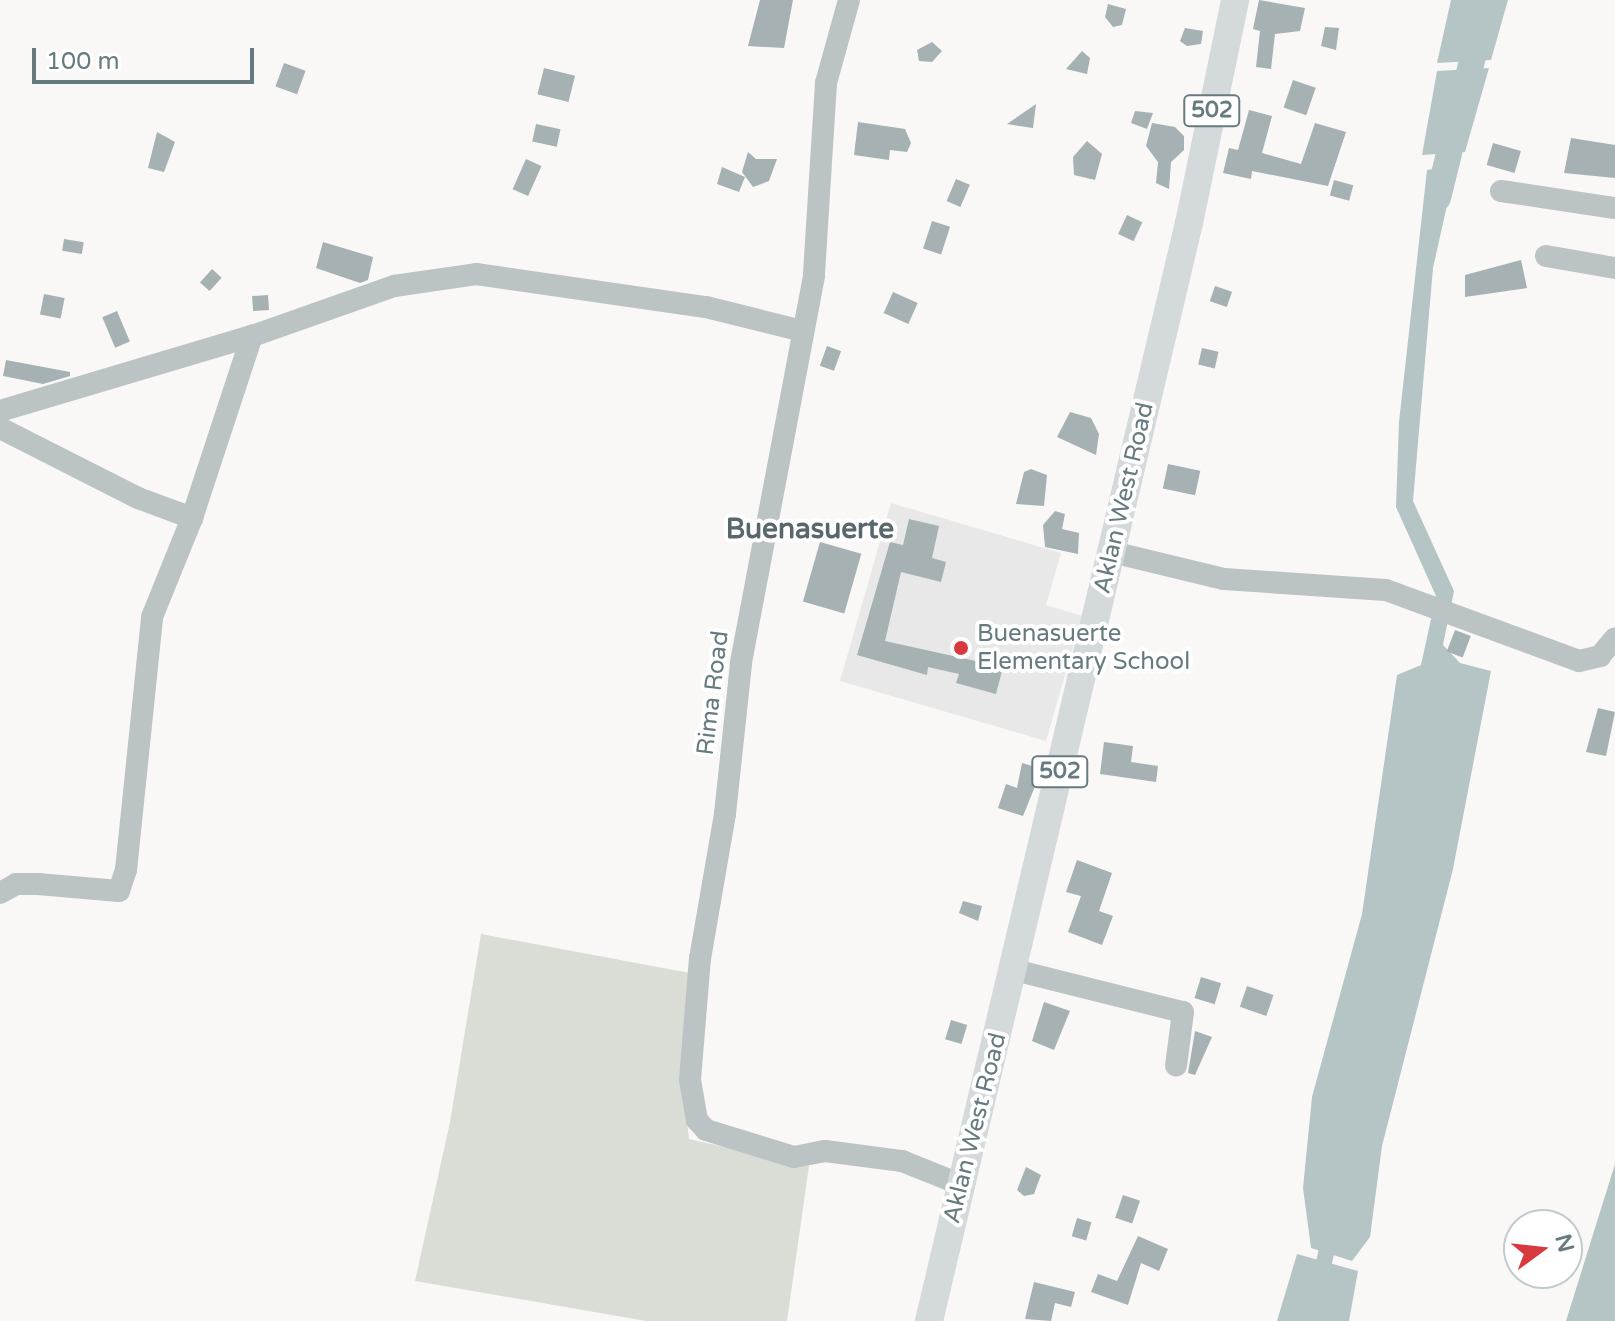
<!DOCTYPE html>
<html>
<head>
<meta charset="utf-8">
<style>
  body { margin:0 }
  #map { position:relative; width:1615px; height:1321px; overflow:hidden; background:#f9f8f7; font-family:"Varela Round",sans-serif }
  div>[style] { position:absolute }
  .built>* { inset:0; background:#e7e8e7 }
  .green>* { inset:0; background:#daddd6 }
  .water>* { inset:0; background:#b5c5c5 }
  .canal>* { height:16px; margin:-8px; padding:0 8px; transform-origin:8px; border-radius:8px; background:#b5c5c5 }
  .river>* { height:26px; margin:-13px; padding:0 13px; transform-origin:13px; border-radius:13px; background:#b5c5c5 }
  .building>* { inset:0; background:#a5b1b3; transform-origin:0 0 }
  .minor>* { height:22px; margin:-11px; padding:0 11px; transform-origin:11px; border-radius:11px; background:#bcc3c4 }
  .major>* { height:28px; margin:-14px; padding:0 14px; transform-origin:14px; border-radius:14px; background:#d4d9db }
  .dots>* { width:22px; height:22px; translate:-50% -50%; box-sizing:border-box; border:4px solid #fff; border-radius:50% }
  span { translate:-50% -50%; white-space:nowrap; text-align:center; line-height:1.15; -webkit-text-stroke:8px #fff; paint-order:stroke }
  .shield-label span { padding:2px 6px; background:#fff; border:2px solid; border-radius:6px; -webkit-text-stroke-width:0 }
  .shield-label { font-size:22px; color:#667a7f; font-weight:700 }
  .street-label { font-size:24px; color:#667a7f }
  .poi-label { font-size:24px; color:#667a7f }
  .left { translate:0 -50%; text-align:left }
  .quarter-label { font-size:28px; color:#57676b; font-weight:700 }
  .north { position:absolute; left:1503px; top:1209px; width:80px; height:80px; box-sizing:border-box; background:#fff; border:2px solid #c2cacc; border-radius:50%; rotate:75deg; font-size:22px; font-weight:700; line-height:32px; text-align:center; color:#667a7f }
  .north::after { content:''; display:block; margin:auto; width:28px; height:36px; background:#d7393e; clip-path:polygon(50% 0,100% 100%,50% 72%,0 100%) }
  .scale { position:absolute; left:32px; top:48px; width:222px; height:36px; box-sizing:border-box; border:4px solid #667a7f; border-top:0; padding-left:10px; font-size:24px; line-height:28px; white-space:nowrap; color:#667a7f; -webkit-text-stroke:6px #fff; paint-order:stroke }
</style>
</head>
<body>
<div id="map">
  <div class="built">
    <i style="clip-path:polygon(891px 503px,1061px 553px,1046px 605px,1082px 616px,1046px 741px,840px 681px)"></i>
  </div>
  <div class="green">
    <i style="clip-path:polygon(481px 934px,690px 973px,682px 1080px,689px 1139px,809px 1166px,787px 1321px,646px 1321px,415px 1281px,450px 1122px)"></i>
  </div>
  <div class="water">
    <i style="clip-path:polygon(1451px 0,1508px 0,1491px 60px,1437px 63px)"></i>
    <i style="clip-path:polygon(1489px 68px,1465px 152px,1422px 155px,1437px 71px)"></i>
    <i style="clip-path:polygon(1456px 165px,1433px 268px,1413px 501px,1454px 591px,1443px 645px,1460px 663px,1491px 671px,1453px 869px,1382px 1146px,1370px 1237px,1352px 1261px,1311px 1248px,1303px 1188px,1312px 1097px,1362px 914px,1397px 675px,1421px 665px,1436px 596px,1396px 507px,1399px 422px,1427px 170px)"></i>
    <i style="clip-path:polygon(1615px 1164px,1615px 1321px,1566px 1321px)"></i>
    <i style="clip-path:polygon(1297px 1254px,1358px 1271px,1349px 1321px,1277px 1321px)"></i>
  </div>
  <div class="canal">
    <i style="left:1301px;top:1321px;width:40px;rotate:-63.4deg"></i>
    <i style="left:1319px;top:1285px;width:55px;rotate:-77.5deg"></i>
  </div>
  <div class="river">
    <i style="left:1438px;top:198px;width:204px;rotate:-76.1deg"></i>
  </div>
  <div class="building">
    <i style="clip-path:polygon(760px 0,793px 0,784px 48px,748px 46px)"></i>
    <i style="clip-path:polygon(1259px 0,1305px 8px,1300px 31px,1275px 34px,1271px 69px,1256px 67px,1260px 31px,1253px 29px)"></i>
    <i style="clip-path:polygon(1108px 4px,1126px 9px,1122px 25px,1113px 27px,1105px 17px)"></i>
    <i style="clip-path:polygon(1325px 27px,1339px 28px,1336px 50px,1321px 46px)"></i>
    <i style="clip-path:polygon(1185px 28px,1203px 31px,1201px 44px,1187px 46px,1180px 41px)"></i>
    <i style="clip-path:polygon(932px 42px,942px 51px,932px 62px,919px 61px,917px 50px)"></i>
    <i style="clip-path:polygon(1082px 51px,1090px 58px,1087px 74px,1066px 69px)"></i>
    <i style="left:284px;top:63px;width:23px;height:25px;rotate:20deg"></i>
    <i style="left:544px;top:68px;width:32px;height:27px;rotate:14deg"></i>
    <i style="left:1293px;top:80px;width:24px;height:29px;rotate:19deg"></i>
    <i style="clip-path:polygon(1036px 104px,1033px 128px,1007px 124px)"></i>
    <i style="clip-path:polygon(1249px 110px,1272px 116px,1262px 153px,1301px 164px,1315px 123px,1346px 132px,1328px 186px,1252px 171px,1251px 179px,1223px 173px,1229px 148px,1238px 150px)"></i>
    <i style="clip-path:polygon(1135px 111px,1153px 113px,1147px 129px,1131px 123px)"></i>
    <i style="clip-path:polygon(858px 122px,905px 129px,911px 143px,907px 152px,890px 150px,889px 160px,854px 155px)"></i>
    <i style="clip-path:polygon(1152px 123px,1175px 127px,1184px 136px,1184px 150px,1171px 162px,1169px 189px,1156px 183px,1158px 162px,1146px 146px)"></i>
    <i style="left:536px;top:124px;width:25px;height:18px;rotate:12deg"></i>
    <i style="clip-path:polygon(157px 132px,175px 142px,164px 172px,148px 168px)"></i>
    <i style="clip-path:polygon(1571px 138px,1615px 145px,1615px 178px,1564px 173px)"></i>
    <i style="clip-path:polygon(1087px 141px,1102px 154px,1095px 180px,1074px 175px,1073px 157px)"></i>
    <i style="left:1493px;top:143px;width:29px;height:23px;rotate:16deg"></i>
    <i style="clip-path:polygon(748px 152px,756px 159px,777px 159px,769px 181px,753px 187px,742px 172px)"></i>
    <i style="left:526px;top:159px;width:17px;height:33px;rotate:24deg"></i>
    <i style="clip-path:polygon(722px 167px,745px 177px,739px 192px,717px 184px)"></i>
    <i style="left:956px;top:179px;width:15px;height:24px;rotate:23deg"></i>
    <i style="left:1334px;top:180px;width:20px;height:16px;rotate:15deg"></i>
    <i style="left:1127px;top:215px;width:17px;height:21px;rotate:25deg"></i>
    <i style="left:932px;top:221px;width:19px;height:29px;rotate:18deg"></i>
    <i style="left:64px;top:239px;width:20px;height:12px;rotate:9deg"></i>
    <i style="clip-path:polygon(323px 242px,373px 257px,368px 280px,360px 283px,316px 268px)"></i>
    <i style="clip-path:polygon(1521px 260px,1527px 288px,1465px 297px,1465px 275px)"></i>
    <i style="left:212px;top:269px;width:13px;height:18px;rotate:42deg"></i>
    <i style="left:1215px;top:286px;width:18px;height:16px;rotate:19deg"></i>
    <i style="left:893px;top:292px;width:27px;height:23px;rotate:24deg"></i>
    <i style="left:44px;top:294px;width:21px;height:21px;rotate:11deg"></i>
    <i style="left:268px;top:295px;width:15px;height:16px;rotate:86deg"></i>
    <i style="left:117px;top:311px;width:33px;height:16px;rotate:67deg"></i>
    <i style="left:827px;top:346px;width:15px;height:21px;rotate:20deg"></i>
    <i style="left:1202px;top:348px;width:17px;height:17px;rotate:13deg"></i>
    <i style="clip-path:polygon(6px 360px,70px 372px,70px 376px,43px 384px,3px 376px)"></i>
    <i style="clip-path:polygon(1070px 412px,1091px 418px,1099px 434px,1096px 455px,1057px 437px)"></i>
    <i style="left:1168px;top:464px;width:33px;height:25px;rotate:12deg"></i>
    <i style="clip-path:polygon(1031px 469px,1047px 475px,1044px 506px,1016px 504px,1024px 472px)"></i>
    <i style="clip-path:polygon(1055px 511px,1065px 514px,1062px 529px,1079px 533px,1078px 554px,1045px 547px,1043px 525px)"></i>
    <i style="clip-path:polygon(909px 519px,939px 526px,932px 558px,946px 562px,941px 582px,901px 572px,885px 641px,1003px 667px,996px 694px,956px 683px,959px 674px,928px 667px,927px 675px,857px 655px,890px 542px,903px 545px)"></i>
    <i style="left:820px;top:542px;width:43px;height:62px;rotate:16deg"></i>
    <i style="left:1455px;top:630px;width:17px;height:23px;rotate:21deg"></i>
    <i style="clip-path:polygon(1598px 708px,1615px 712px,1606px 756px,1586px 752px)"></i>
    <i style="clip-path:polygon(1104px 742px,1133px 746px,1131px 762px,1158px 766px,1156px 782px,1100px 774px)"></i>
    <i style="clip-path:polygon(1022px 763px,1042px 769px,1023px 816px,998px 808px,1006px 784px,1017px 788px)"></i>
    <i style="clip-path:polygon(1077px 860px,1112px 873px,1099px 911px,1113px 916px,1102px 945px,1068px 932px,1081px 896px,1066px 892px)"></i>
    <i style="clip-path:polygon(963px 901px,982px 906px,978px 921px,959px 913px)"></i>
    <i style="left:1201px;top:977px;width:21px;height:22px;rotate:17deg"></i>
    <i style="left:1247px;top:986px;width:28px;height:22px;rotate:19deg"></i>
    <i style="clip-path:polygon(1044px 1002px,1070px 1011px,1054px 1050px,1032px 1041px)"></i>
    <i style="left:951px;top:1020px;width:17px;height:20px;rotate:17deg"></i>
    <i style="clip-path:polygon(1195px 1031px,1212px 1037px,1195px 1075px,1188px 1073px)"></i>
    <i style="clip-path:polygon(1026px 1167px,1041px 1175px,1034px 1194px,1024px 1196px,1017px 1190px)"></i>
    <i style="left:1123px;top:1195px;width:18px;height:24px;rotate:19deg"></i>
    <i style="left:1077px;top:1218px;width:15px;height:19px;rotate:16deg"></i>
    <i style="clip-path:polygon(1138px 1236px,1168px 1249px,1159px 1271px,1141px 1263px,1128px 1305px,1091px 1292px,1098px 1274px,1117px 1281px)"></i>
    <i style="clip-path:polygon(1034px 1282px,1075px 1292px,1071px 1307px,1055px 1303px,1051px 1321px,1025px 1319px)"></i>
  </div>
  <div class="minor">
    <i style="left:849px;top:0;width:86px;rotate:105.5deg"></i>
    <i style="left:826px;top:83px;width:193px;rotate:93.6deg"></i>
    <i style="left:814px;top:276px;width:395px;rotate:100.7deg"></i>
    <i style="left:741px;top:664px;width:151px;rotate:96.1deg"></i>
    <i style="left:725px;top:814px;width:146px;rotate:99.8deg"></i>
    <i style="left:700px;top:958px;width:122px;rotate:94.7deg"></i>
    <i style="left:690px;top:1080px;width:41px;rotate:80.1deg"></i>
    <i style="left:697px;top:1120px;width:13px;rotate:48deg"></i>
    <i style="left:706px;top:1130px;width:92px;rotate:17.1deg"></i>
    <i style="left:794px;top:1157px;width:32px;rotate:-11deg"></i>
    <i style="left:825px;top:1151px;width:78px;rotate:7.4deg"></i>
    <i style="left:902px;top:1161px;width:65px;rotate:21.8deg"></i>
    <i style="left:1501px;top:191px;width:115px;rotate:8.5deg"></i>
    <i style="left:1546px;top:256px;width:70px;rotate:9.9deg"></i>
    <i style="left:0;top:411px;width:263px;rotate:-16.6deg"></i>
    <i style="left:252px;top:336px;width:151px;rotate:-19.4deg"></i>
    <i style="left:394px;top:286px;width:83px;rotate:-8.3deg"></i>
    <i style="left:476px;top:274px;width:232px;rotate:8.2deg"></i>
    <i style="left:706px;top:307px;width:99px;rotate:14deg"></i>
    <i style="left:0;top:428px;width:155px;rotate:26.9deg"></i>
    <i style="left:138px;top:498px;width:58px;rotate:20.3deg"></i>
    <i style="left:1112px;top:552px;width:115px;rotate:13.6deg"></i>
    <i style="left:1224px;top:579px;width:162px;rotate:3.9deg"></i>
    <i style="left:1386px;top:590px;width:206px;rotate:20.2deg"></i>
    <i style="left:1579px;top:661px;width:22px;rotate:-13deg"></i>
    <i style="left:1600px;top:656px;width:23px;rotate:-50deg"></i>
    <i style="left:0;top:893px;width:18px;rotate:-29deg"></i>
    <i style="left:16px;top:884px;width:22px"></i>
    <i style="left:38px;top:884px;width:81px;rotate:4.9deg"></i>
    <i style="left:119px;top:891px;width:22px;rotate:-72deg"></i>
    <i style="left:126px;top:870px;width:254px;rotate:-84.1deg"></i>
    <i style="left:152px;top:617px;width:107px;rotate:-68deg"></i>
    <i style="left:192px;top:518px;width:192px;rotate:-71.8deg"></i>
    <i style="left:1014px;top:970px;width:174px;rotate:14deg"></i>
    <i style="left:1183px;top:1012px;width:54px;rotate:97.4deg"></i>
  </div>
  <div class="major">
    <i style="left:929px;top:1321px;width:1128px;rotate:-76.68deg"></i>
    <i style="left:1189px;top:223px;width:228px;rotate:-78.3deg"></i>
  </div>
  <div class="dots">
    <i style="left:961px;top:648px;background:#d7393e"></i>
  </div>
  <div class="shield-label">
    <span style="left:1212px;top:111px">502</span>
    <span style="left:1060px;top:772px">502</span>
  </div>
  <div class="street-label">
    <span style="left:1124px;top:498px;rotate:-77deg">Aklan West Road</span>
    <span style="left:713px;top:693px;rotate:-83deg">Rima Road</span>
    <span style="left:975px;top:1128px;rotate:-76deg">Aklan West Road</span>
  </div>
  <div class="poi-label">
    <span class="left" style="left:977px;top:648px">Buenasuerte<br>Elementary School</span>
  </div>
  <div class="quarter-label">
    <span style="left:810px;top:529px">Buenasuerte</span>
  </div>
  <div class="north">N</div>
  <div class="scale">100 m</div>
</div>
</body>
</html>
